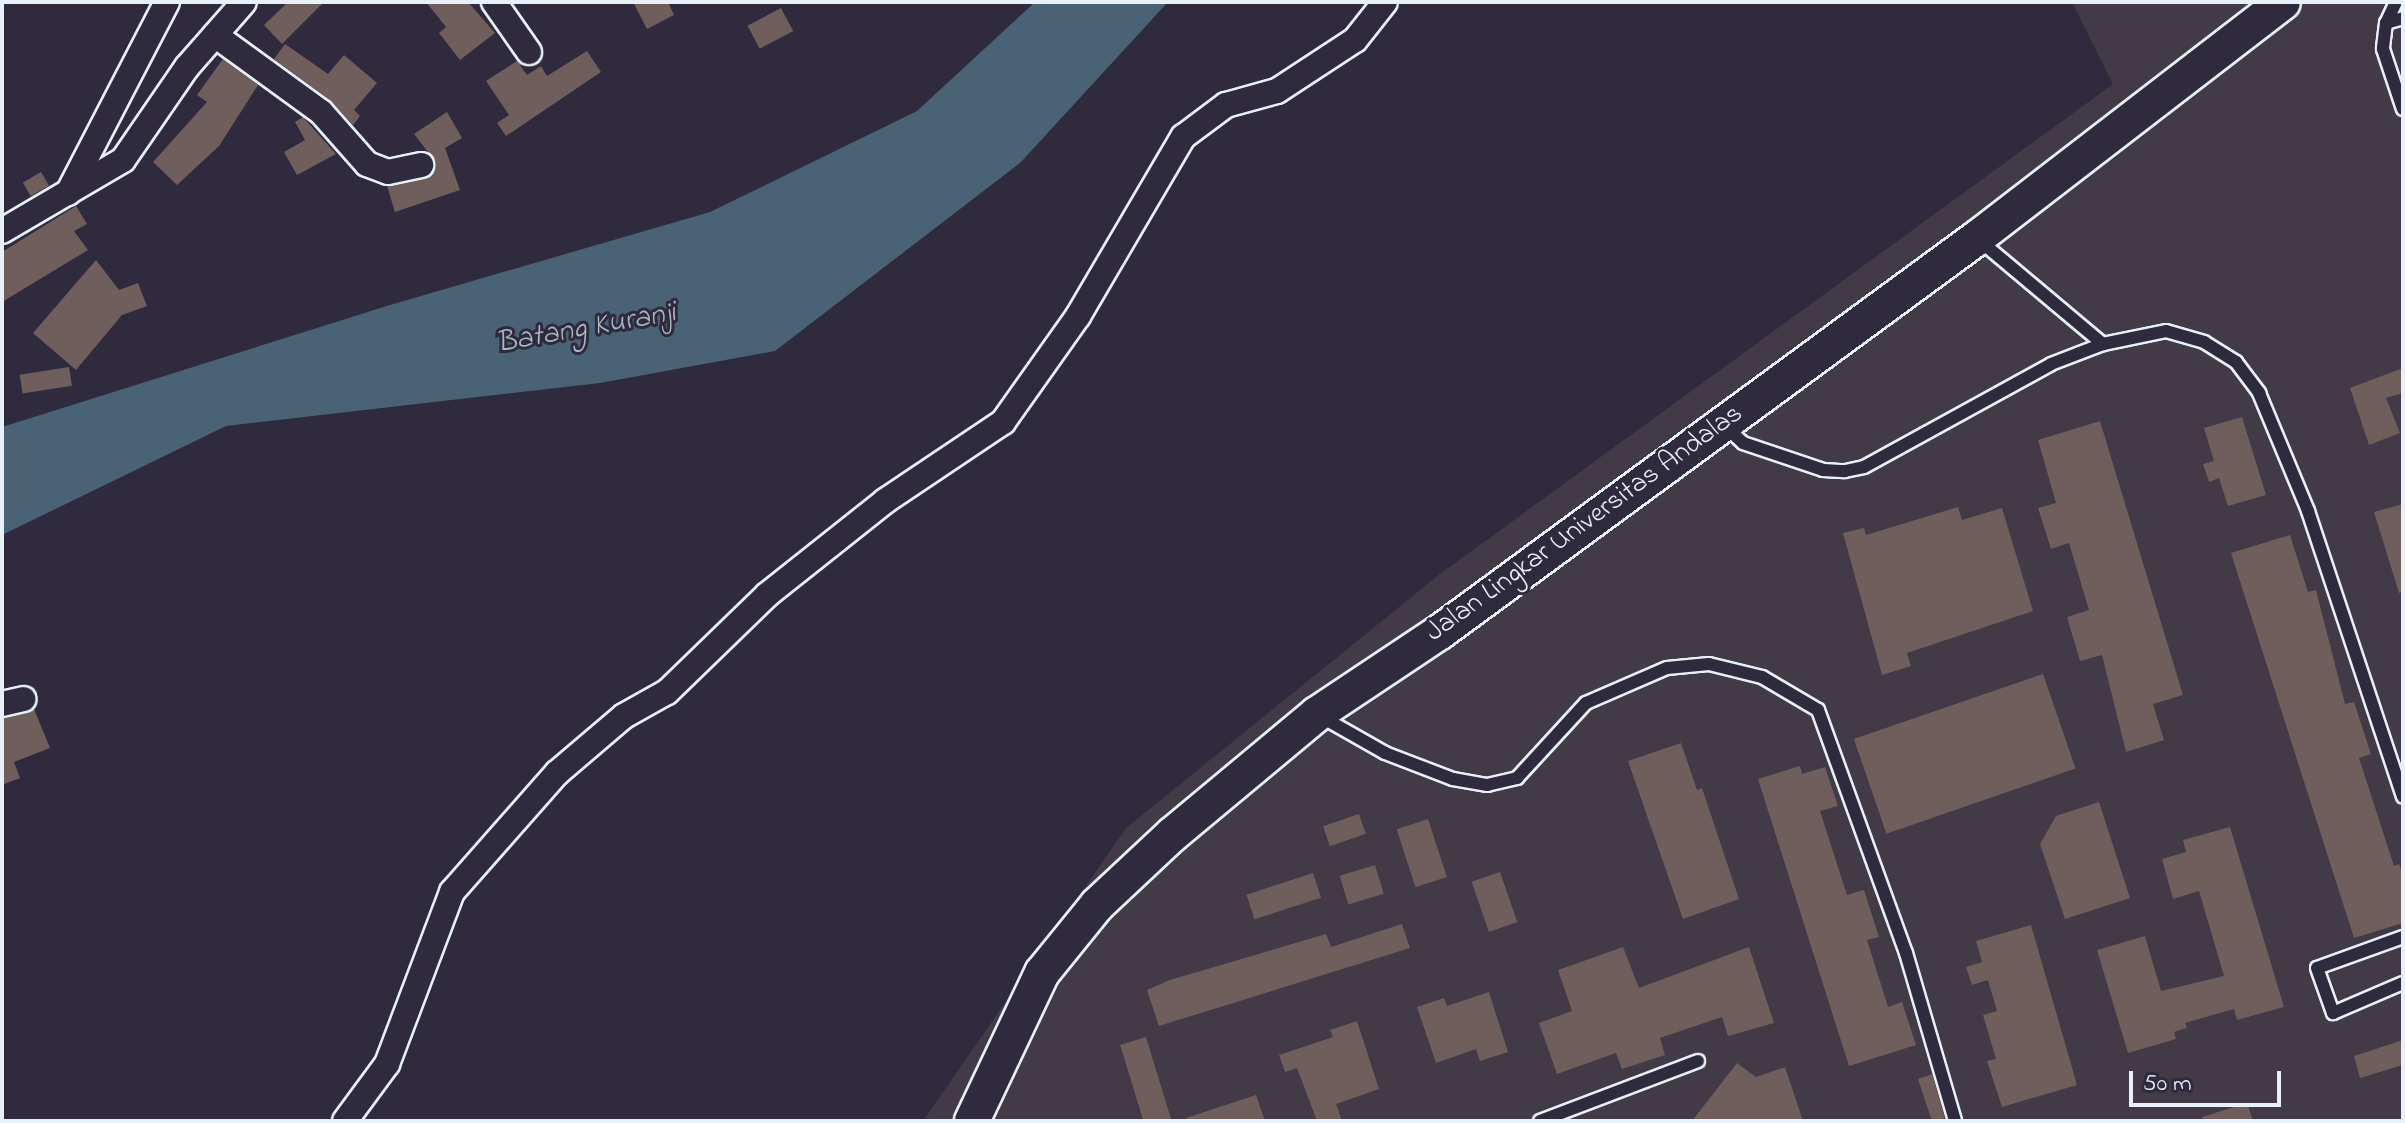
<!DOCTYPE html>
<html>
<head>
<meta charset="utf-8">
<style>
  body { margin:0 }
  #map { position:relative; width:2405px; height:1123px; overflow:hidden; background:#2f2a3d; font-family:"Indie Flower",sans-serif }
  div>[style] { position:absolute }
  .built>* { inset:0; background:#423a46 }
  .water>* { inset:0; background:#4a6275 }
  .building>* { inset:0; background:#6f5e5c; transform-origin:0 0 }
  .roads { filter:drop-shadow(2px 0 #e8f1f8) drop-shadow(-2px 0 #e8f1f8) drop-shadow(0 2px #e8f1f8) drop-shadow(0 -2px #e8f1f8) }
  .lane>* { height:12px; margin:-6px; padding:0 6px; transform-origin:6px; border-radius:6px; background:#2f2a3d }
  .street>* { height:24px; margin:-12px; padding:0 12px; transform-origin:12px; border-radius:12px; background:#2f2a3d }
  .secondary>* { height:34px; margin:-17px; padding:0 17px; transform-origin:17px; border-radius:17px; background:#2f2a3d }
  span { translate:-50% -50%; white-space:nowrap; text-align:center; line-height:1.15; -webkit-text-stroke:6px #2f2a3d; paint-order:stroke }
  .street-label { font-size:28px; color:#e8f1f8 }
  .water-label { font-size:30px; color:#a9b8c4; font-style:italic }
  .frame { position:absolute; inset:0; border:4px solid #e8f1f8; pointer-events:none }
  .scale { position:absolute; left:2129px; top:1071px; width:152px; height:36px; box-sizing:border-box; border:4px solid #e8f1f8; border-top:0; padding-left:10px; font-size:24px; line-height:28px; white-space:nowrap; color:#e8f1f8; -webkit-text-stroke:6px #2f2a3d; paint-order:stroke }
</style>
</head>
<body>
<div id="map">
  <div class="built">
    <i style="clip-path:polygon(2072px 2px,2403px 2px,2403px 1121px,923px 1121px,1126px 828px,1440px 574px,2113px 84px)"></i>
  </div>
  <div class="water">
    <i style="clip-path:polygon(1035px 2px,1168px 2px,1020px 163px,775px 351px,600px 383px,226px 426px,2px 535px,2px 427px,390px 305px,710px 212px,917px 111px)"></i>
  </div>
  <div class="building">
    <i style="clip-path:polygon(288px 2px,324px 2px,282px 44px,264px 25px)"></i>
    <i style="clip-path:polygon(426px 2px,468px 2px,495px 33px,460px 60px,439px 33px,446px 27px)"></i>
    <i style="clip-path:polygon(633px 2px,668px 2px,674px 15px,647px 29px)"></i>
    <i style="left:781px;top:8px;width:26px;height:38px;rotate:62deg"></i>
    <i style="clip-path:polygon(285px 44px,328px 74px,344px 55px,377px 83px,354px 110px,360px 116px,353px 125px,330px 100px,274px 59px)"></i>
    <i style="clip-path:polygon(587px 51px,601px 72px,506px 136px,497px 123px,509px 115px,486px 81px,517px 61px,527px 75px,541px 66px,547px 76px)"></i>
    <i style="clip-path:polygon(223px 59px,258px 85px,219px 146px,177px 185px,153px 162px,207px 102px,197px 95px)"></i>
    <i style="clip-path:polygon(447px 112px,462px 138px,445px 148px,460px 190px,395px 212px,387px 186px,432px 176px,435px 161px,414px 134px)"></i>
    <i style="clip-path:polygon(303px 117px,336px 154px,297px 175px,284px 152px,305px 140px,295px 122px)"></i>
    <i style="left:41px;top:172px;width:16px;height:21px;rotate:60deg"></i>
    <i style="clip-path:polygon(76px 206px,87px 224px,74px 231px,88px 250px,2px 302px,2px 252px)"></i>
    <i style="clip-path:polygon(96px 260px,119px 290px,138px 283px,147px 306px,122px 315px,76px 370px,33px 333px)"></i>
    <i style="left:69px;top:367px;width:19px;height:50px;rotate:81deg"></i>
    <i style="clip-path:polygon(2403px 368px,2403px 393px,2386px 398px,2400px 433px,2369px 445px,2350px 388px)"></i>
    <i style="clip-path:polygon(2242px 417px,2266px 495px,2228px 506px,2219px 478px,2209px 482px,2203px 464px,2214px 461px,2204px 428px)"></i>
    <i style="clip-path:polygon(2100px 421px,2183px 695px,2153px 704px,2164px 740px,2126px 752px,2102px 655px,2080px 661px,2067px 617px,2089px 610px,2069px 543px,2051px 549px,2038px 508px,2056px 503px,2038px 440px)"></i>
    <i style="clip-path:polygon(2403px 504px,2403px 592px,2399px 593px,2374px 512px)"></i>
    <i style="clip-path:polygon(1958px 507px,1962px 520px,2002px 508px,2033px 611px,1907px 653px,1911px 666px,1882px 675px,1843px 533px,1864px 528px,1866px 535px)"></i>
    <i style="clip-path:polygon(2290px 535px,2308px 592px,2316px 590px,2345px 704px,2354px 702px,2371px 754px,2359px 758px,2394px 866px,2399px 864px,2403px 876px,2403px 923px,2354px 938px,2231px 553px)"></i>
    <i style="left:2043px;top:674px;width:100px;height:200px;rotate:71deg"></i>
    <i style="clip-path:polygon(34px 709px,50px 748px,14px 762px,20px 778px,2px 785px,2px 719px)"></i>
    <i style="clip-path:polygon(1681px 743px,1697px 790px,1702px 788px,1739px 899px,1683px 919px,1628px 761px)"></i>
    <i style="clip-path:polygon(1800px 766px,1802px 774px,1825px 767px,1838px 806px,1820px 811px,1847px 895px,1864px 890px,1879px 937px,1867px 940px,1888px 1007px,1902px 1002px,1916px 1045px,1849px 1066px,1758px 779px)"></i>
    <i style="clip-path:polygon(2099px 802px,2130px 898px,2065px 919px,2040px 844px,2056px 816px)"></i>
    <i style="left:1359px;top:814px;width:21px;height:38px;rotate:71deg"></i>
    <i style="left:1428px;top:819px;width:61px;height:33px;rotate:72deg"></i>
    <i style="clip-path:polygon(2230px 827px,2284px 1007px,2237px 1020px,2234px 1009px,2185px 1023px,2187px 1028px,2174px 1032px,2176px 1039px,2128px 1053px,2097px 950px,2145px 936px,2161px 991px,2224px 976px,2199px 891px,2173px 899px,2162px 859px,2186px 852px,2183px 840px)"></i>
    <i style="left:1375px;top:865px;width:30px;height:37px;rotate:73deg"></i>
    <i style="left:1500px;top:872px;width:53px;height:30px;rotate:71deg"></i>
    <i style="left:1313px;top:873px;width:26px;height:70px;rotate:72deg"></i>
    <i style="clip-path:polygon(1402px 924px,1410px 948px,1159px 1026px,1147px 990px,1170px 980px,1326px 934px,1331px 947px)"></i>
    <i style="clip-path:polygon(2031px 925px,2077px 1085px,2002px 1107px,1987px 1061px,1996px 1059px,1983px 1015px,1997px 1011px,1988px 980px,1972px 985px,1966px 967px,1982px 962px,1976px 941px)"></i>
    <i style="clip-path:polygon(1623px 947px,1639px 988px,1749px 947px,1774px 1023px,1728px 1036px,1722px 1017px,1660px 1038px,1665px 1055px,1622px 1069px,1616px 1053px,1557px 1074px,1539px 1023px,1572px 1011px,1558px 970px)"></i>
    <i style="clip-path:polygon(1489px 992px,1508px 1052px,1480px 1061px,1476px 1049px,1436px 1063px,1417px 1007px,1444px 998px,1447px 1006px)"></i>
    <i style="clip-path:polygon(1357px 1021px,1379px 1089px,1336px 1104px,1342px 1121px,1317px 1121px,1297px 1068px,1285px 1072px,1279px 1055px,1333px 1037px,1330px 1030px)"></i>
    <i style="left:1146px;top:1037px;width:88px;height:27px;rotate:73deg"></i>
    <i style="clip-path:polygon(2403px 1040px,2403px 1065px,2360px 1078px,2354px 1056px)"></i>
    <i style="clip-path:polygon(1737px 1063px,1756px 1077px,1785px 1067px,1803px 1121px,1692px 1121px)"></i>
    <i style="clip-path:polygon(1932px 1074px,1945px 1119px,1939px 1121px,1932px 1121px,1918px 1079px)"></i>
    <i style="clip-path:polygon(1256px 1095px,1265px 1121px,1187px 1121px,1186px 1118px)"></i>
    <i style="clip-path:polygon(2247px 1103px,2253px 1121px,2203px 1121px,2202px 1117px)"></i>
  </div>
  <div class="roads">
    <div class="lane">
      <i style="left:2396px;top:2px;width:23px;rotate:115deg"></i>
      <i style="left:2386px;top:23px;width:26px;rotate:97deg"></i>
      <i style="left:2383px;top:49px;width:63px;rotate:71.6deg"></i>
      <i style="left:2386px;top:23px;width:18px;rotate:-16deg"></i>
      <i style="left:1979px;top:240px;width:162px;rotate:40deg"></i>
      <i style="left:1725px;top:426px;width:25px;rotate:43deg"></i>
      <i style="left:1743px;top:443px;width:84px;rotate:18.6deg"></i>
      <i style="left:1823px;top:470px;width:22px;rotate:3deg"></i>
      <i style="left:1845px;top:471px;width:19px;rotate:-12deg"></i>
      <i style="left:1864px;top:467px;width:213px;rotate:-28.8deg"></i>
      <i style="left:2051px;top:364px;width:56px;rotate:-21deg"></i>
      <i style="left:2103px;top:344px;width:64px;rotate:-11.7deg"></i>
      <i style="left:2166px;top:331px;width:40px;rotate:16deg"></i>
      <i style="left:2204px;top:342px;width:38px;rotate:32deg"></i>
      <i style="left:2236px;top:362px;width:39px;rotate:53deg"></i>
      <i style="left:2259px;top:393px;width:128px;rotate:67.4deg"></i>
      <i style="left:2308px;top:511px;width:301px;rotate:71.6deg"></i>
      <i style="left:1320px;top:716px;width:75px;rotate:29.6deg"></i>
      <i style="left:1385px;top:753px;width:73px;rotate:20.9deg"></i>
      <i style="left:1453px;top:779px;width:35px;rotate:10deg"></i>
      <i style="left:1487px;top:785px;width:31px;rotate:-13deg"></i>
      <i style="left:1517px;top:778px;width:102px;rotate:-47.4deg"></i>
      <i style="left:1586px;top:703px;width:88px;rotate:-23.4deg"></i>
      <i style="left:1667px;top:668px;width:42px;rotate:-5.4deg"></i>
      <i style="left:1709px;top:664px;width:55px;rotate:13.8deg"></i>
      <i style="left:1762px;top:677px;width:65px;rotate:30.5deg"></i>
      <i style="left:1818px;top:710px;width:258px;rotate:70.1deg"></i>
      <i style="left:1906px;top:953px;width:175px;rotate:73.7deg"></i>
      <i style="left:2403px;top:937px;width:91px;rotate:160.2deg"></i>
      <i style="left:2317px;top:968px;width:48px;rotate:70.4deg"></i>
      <i style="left:2333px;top:1013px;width:76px;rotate:-23.2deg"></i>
      <i style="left:1540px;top:1121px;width:169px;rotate:-20.8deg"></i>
    </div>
    <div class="street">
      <i style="left:494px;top:2px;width:61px;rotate:55deg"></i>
      <i style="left:215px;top:35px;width:131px;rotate:36deg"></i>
      <i style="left:321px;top:112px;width:69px;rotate:48.5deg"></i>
      <i style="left:367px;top:164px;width:22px;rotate:21deg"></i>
      <i style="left:388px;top:172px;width:34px;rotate:-12deg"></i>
      <i style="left:68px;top:193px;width:215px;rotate:-62.6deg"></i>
      <i style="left:2px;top:231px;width:140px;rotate:-30.4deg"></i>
      <i style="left:123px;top:160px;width:113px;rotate:-55.5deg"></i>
      <i style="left:187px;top:67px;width:86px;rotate:-48.8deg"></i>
      <i style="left:2px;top:704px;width:22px;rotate:-13deg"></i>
      <i style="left:345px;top:1121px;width:71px;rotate:-53.6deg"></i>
      <i style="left:387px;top:1064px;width:184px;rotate:-69.3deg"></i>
      <i style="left:452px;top:892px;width:159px;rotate:-48.6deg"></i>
      <i style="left:557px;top:773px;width:88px;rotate:-40.4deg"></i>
      <i style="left:624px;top:716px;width:49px;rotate:-29.2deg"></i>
      <i style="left:667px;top:692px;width:139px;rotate:-44.1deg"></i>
      <i style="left:767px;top:595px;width:151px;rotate:-38.5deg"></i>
      <i style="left:885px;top:501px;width:142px;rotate:-33.8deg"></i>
      <i style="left:1003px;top:422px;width:130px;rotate:-54.7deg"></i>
      <i style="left:1078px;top:316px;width:208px;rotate:-59.6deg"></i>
      <i style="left:1183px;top:137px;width:54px;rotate:-36.7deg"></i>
      <i style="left:1226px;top:105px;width:53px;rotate:-15.4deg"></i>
      <i style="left:1277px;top:91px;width:93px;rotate:-33.2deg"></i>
      <i style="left:1355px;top:40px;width:48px;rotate:-51.7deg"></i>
    </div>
    <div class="secondary">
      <i style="left:972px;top:1121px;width:164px;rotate:-64.7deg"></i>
      <i style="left:1042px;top:973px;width:87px;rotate:-51deg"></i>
      <i style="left:1097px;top:905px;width:104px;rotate:-43.1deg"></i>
      <i style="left:1173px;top:834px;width:187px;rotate:-39.8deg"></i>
      <i style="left:1317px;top:714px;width:148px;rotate:-33.7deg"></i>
      <i style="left:1440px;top:632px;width:666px;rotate:-36.27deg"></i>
      <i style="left:1977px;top:238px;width:386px;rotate:-37.6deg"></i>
    </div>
  </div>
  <div class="street-label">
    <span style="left:1585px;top:524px;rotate:-36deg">Jalan Lingkar Universitas Andalas</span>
  </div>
  <div class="water-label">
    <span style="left:586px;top:329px;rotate:-10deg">Batang Kuranji</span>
  </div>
  <div class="frame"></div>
  <div class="scale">50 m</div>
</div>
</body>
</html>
